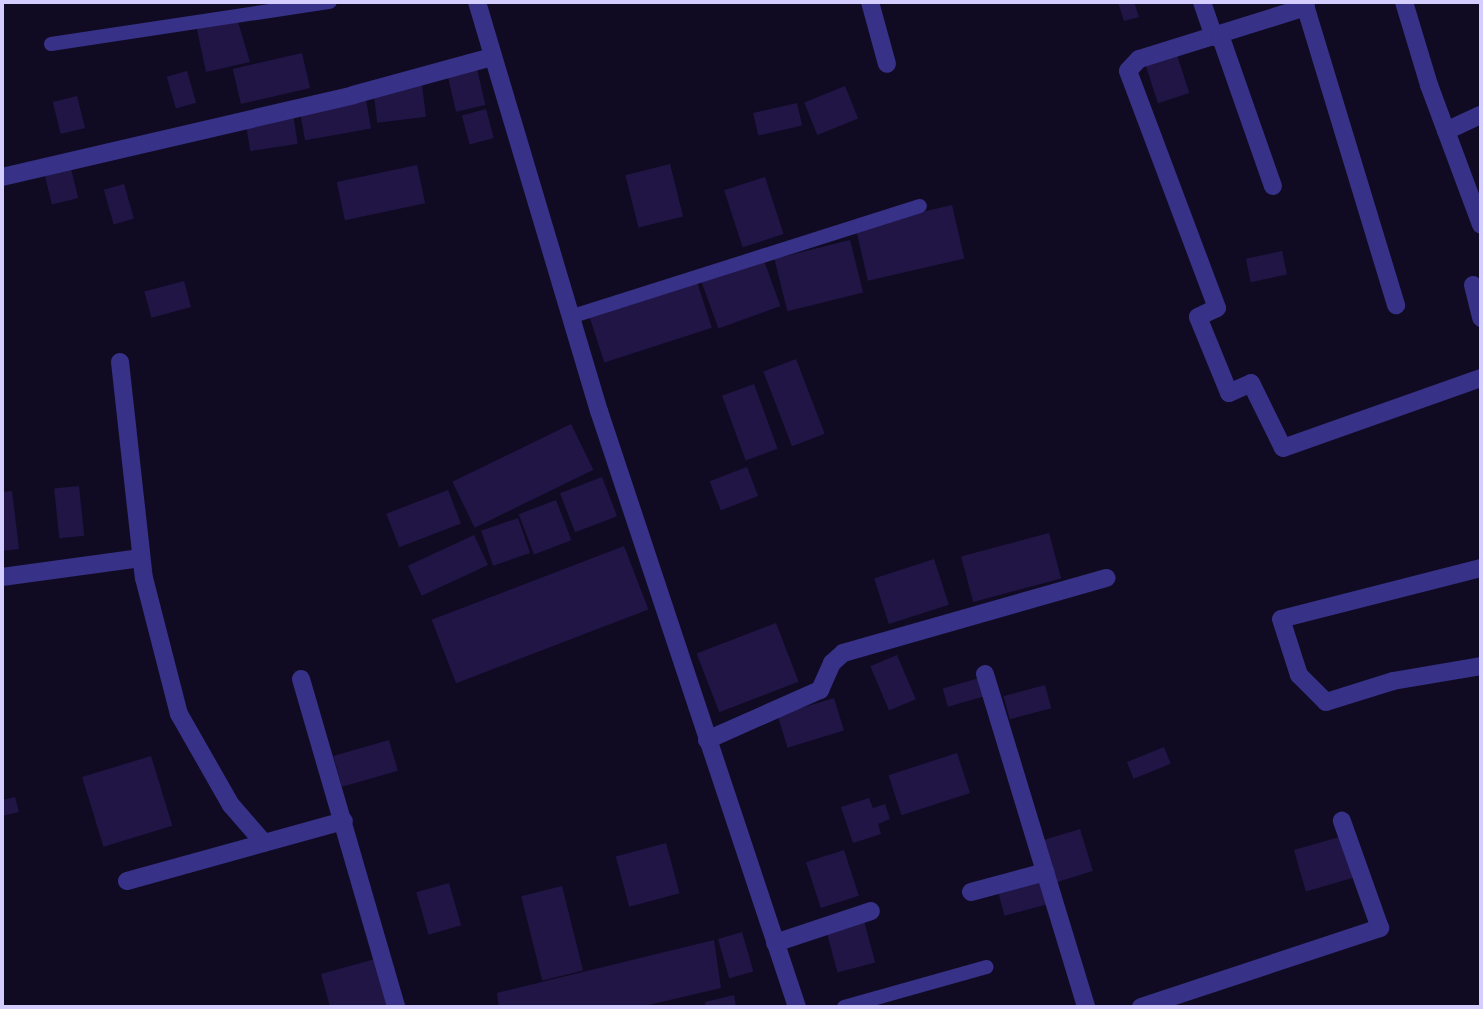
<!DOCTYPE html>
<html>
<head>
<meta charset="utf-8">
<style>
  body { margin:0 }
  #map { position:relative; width:1483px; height:1009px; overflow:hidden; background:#100b23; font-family:"DejaVu Sans",sans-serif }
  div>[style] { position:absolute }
  .building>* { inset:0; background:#211546; transform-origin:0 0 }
  .service>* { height:14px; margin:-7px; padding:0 7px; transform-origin:7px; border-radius:7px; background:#373187 }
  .minor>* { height:18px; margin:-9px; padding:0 9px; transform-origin:9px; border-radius:9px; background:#373187 }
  span { translate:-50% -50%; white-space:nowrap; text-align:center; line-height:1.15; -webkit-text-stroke:6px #100b23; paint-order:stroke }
  .frame { position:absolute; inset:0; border:4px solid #d4cdff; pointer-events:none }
</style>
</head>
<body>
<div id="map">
  <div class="building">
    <i style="clip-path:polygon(1118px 2px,1134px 2px,1139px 17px,1124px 21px)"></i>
    <i style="clip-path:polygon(238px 22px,250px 62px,206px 72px,196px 25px)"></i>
    <i style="left:302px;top:53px;width:36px;height:71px;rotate:77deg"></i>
    <i style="left:1177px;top:55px;width:40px;height:33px;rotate:72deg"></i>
    <i style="left:477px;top:69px;width:37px;height:30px;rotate:77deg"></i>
    <i style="left:187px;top:71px;width:33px;height:21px;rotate:74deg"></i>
    <i style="left:422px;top:85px;width:32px;height:49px;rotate:83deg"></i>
    <i style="left:845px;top:86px;width:35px;height:44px;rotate:68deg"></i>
    <i style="left:77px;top:96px;width:33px;height:25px;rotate:76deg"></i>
    <i style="left:366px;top:100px;width:29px;height:67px;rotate:80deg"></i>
    <i style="left:797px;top:103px;width:23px;height:45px;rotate:77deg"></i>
    <i style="left:486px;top:109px;width:30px;height:25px;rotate:75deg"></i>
    <i style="left:293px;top:114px;width:30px;height:48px;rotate:81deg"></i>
    <i style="left:670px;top:164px;width:54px;height:46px;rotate:76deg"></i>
    <i style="left:70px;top:165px;width:34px;height:27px;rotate:76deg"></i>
    <i style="left:417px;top:165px;width:39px;height:82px;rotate:78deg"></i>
    <i style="left:765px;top:177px;width:60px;height:43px;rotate:72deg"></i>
    <i style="left:124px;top:184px;width:36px;height:21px;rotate:74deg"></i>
    <i style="left:952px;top:205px;width:55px;height:99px;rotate:77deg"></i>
    <i style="left:850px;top:240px;width:54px;height:78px;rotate:76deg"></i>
    <i style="left:1282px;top:251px;width:24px;height:37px;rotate:78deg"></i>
    <i style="left:763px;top:258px;width:51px;height:66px;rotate:70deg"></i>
    <i style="left:184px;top:281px;width:27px;height:41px;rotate:75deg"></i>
    <i style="left:697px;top:282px;width:48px;height:113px;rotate:72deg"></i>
    <i style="left:796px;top:359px;width:80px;height:35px;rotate:69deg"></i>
    <i style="left:754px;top:384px;width:69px;height:34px;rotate:70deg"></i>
    <i style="left:571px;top:424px;width:51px;height:132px;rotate:64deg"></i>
    <i style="left:747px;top:467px;width:31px;height:40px;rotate:69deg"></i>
    <i style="left:602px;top:477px;width:42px;height:45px;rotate:69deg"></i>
    <i style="left:79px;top:486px;width:50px;height:25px;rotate:84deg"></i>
    <i style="left:448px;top:490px;width:36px;height:66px;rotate:69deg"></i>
    <i style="clip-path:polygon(12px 491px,19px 549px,2px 551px,2px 492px)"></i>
    <i style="left:556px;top:500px;width:43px;height:40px;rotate:69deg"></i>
    <i style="left:518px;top:518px;width:37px;height:39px;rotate:71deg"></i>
    <i style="left:1049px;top:533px;width:47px;height:91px;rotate:75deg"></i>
    <i style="left:474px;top:535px;width:33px;height:73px;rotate:65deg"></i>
    <i style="left:624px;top:546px;width:68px;height:206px;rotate:69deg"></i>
    <i style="left:934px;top:559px;width:48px;height:63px;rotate:72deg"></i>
    <i style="left:776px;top:623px;width:63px;height:85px;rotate:69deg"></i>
    <i style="left:897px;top:655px;width:48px;height:29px;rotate:67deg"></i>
    <i style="left:986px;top:676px;width:19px;height:45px;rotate:74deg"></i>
    <i style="left:1045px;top:685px;width:24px;height:43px;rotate:75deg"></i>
    <i style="left:834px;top:698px;width:34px;height:59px;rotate:73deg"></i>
    <i style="left:389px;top:740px;width:32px;height:58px;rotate:74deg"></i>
    <i style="left:1164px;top:747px;width:18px;height:40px;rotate:68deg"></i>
    <i style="left:957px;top:753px;width:42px;height:72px;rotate:72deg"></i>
    <i style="left:151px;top:756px;width:73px;height:72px;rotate:73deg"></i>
    <i style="clip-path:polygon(15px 797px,19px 812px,2px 816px,2px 800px)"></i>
    <i style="clip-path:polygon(869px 798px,873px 808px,885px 804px,890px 819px,878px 824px,881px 834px,853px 843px,841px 807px)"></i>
    <i style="left:1080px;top:829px;width:44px;height:43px;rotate:73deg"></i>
    <i style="left:1343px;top:836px;width:43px;height:51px;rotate:74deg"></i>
    <i style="left:666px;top:843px;width:52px;height:52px;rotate:75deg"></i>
    <i style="left:844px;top:850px;width:48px;height:40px;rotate:72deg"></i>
    <i style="left:1041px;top:878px;width:27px;height:45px;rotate:75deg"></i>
    <i style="left:449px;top:883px;width:44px;height:34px;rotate:74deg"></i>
    <i style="left:562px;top:886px;width:87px;height:42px;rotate:76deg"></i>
    <i style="left:863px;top:917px;width:47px;height:39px;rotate:75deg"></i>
    <i style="left:742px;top:932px;width:41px;height:25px;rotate:74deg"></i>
    <i style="clip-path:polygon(714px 940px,721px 988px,640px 1007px,499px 1007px,497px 993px)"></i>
    <i style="clip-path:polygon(375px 959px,388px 1007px,330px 1007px,321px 974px)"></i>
    <i style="clip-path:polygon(734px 995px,736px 1007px,706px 1007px,705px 1002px)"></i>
  </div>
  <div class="service">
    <i style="left:51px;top:44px;width:282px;rotate:-8.6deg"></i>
    <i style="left:570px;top:317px;width:367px;rotate:-17.6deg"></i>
    <i style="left:844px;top:1007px;width:148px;rotate:-15.7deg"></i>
  </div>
  <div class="minor">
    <i style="left:477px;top:2px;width:427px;rotate:73.4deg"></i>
    <i style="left:599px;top:411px;width:628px;rotate:71.62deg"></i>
    <i style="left:870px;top:2px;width:64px;rotate:74.7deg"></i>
    <i style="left:1202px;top:2px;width:37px;rotate:71deg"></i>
    <i style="left:1304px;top:2px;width:317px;rotate:73.1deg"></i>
    <i style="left:1404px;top:2px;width:87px;rotate:73.2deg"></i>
    <i style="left:1429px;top:85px;width:149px;rotate:69.6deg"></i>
    <i style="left:1306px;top:7px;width:175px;rotate:162.7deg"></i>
    <i style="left:1139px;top:59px;width:16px;rotate:133deg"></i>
    <i style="left:1128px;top:71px;width:253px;rotate:69.4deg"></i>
    <i style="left:1217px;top:308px;width:21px;rotate:155deg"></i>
    <i style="left:1198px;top:317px;width:82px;rotate:67.8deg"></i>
    <i style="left:1229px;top:393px;width:24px;rotate:-24deg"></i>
    <i style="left:1251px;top:383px;width:72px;rotate:63.8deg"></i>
    <i style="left:1283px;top:448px;width:210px;rotate:-19.5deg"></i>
    <i style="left:1220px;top:35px;width:160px;rotate:70.7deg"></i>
    <i style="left:1446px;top:131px;width:38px;rotate:-25deg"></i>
    <i style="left:2px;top:177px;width:360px;rotate:-13.1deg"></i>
    <i style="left:353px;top:95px;width:144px;rotate:-15.3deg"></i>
    <i style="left:1473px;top:285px;width:34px;rotate:76deg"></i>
    <i style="left:120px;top:362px;width:217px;rotate:83.7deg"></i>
    <i style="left:144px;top:578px;width:140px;rotate:75.6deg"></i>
    <i style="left:179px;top:714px;width:105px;rotate:60.3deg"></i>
    <i style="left:231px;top:805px;width:50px;rotate:49deg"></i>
    <i style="left:1481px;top:568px;width:206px;rotate:165.7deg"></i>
    <i style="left:1281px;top:619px;width:59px;rotate:72.2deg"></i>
    <i style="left:1299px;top:675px;width:38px;rotate:45deg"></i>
    <i style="left:1326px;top:702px;width:70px;rotate:-17.4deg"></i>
    <i style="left:1393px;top:681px;width:89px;rotate:-9.7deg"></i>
    <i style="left:2px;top:577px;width:140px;rotate:-7.8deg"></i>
    <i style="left:985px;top:674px;width:348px;rotate:73.1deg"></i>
    <i style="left:301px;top:679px;width:341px;rotate:73.8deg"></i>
    <i style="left:707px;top:740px;width:124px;rotate:-23.9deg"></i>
    <i style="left:820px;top:690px;width:30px;rotate:-66deg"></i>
    <i style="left:832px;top:663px;width:15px;rotate:-42deg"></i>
    <i style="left:843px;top:653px;width:274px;rotate:-15.9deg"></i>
    <i style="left:127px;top:881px;width:225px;rotate:-15.5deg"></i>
    <i style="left:971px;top:892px;width:77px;rotate:-15.1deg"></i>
    <i style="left:775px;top:943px;width:101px;rotate:-18.4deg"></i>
    <i style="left:1141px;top:1007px;width:252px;rotate:-18.3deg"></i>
    <i style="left:1380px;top:928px;width:114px;rotate:-109.6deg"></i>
  </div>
  <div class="frame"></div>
</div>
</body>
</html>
